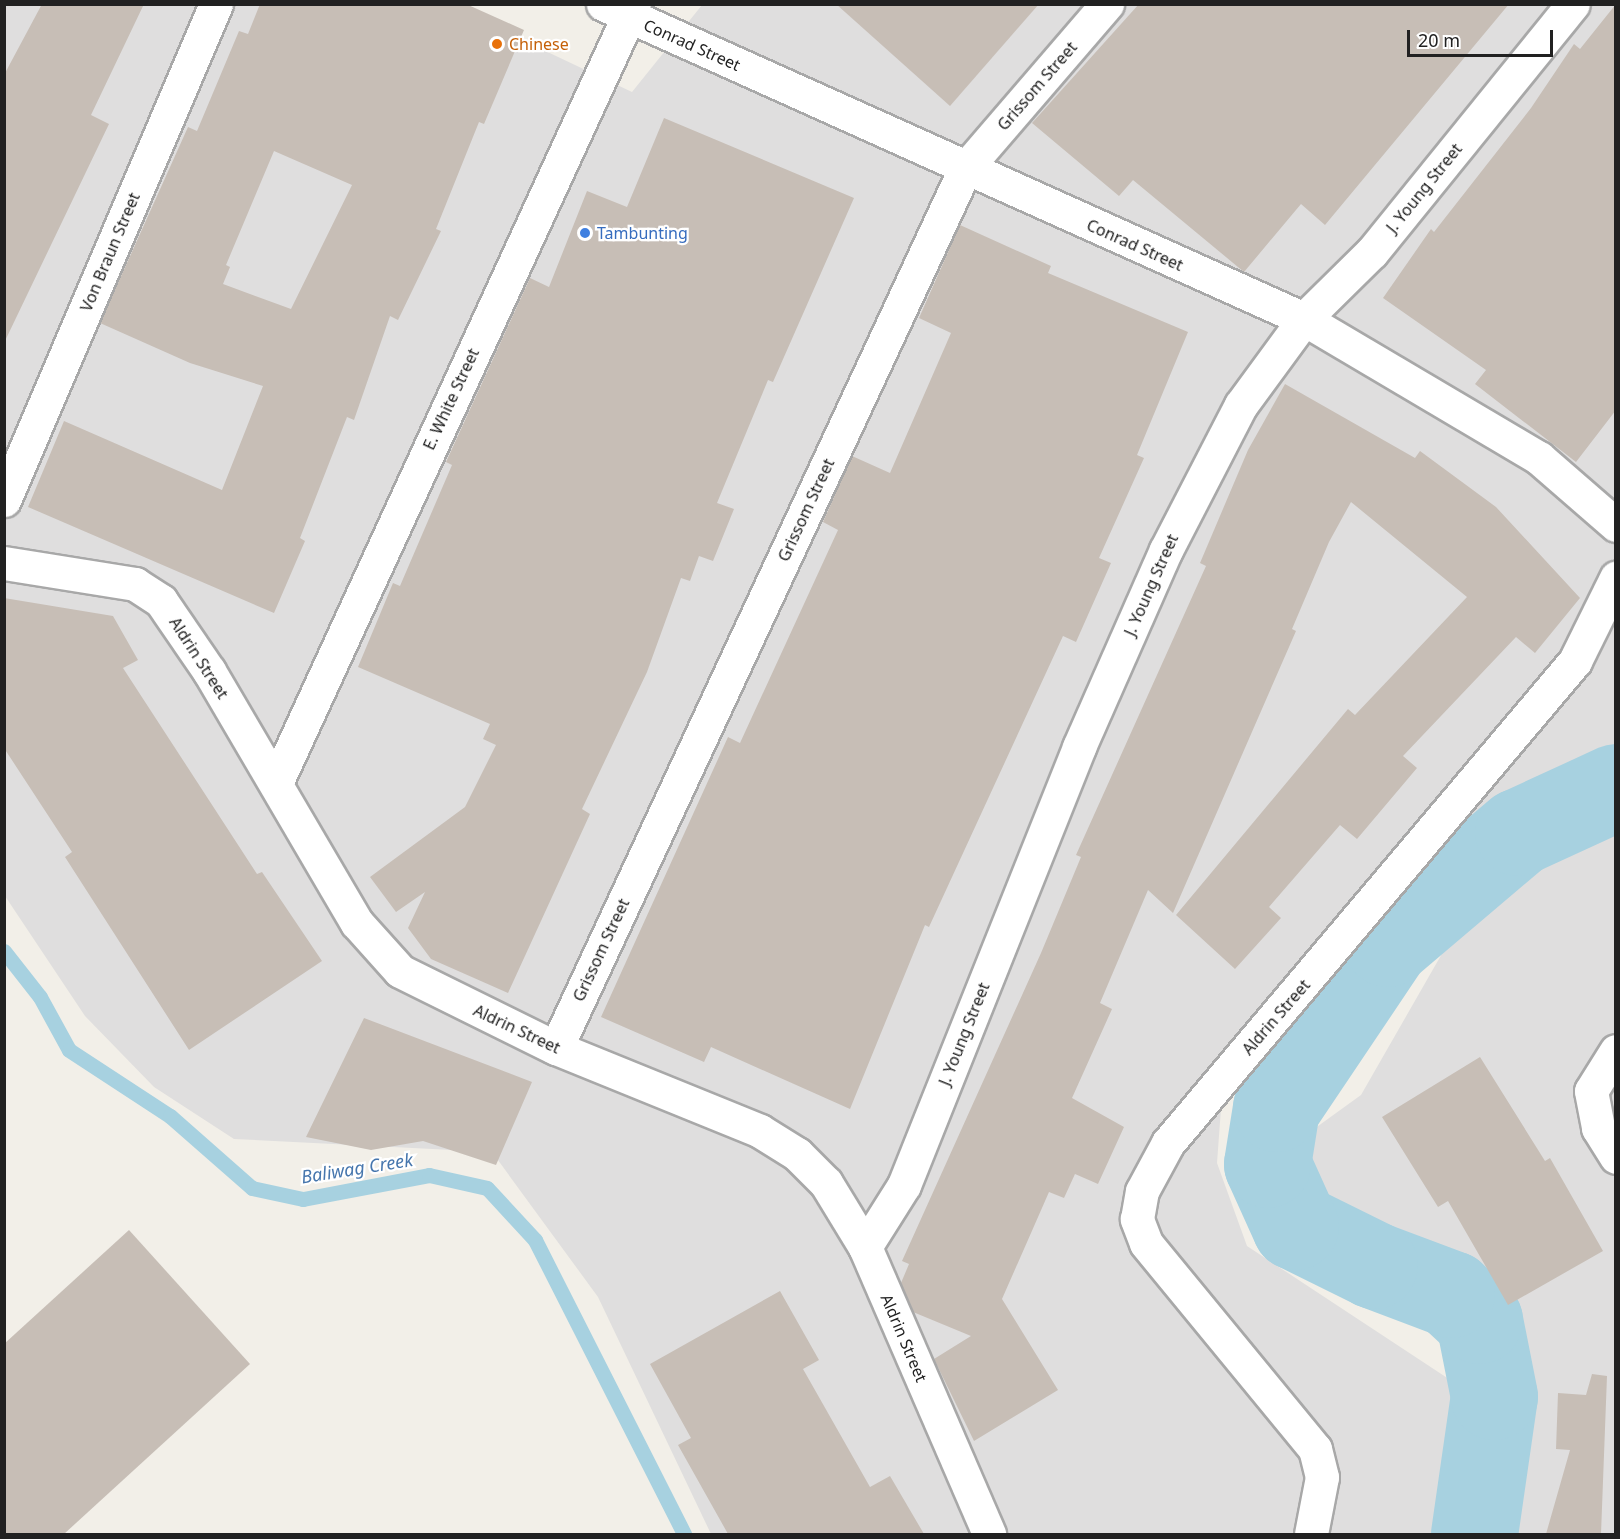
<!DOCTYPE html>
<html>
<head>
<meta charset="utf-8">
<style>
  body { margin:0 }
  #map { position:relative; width:1620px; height:1539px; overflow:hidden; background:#f2efe8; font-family:"Noto Sans",sans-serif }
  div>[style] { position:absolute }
  .residential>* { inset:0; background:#dfdede }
  .stream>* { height:15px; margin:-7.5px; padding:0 7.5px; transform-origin:7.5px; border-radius:7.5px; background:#a7d1e0 }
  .river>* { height:87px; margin:-43.5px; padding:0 43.5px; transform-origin:43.5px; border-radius:43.5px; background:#a7d1e0 }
  .building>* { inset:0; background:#c7beb6 }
  .roads { filter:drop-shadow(2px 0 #a8a8a8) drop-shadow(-2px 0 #a8a8a8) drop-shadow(0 2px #a8a8a8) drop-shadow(0 -2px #a8a8a8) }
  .minor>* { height:33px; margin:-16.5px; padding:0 16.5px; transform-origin:16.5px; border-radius:16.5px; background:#fff }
  .dots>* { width:16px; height:16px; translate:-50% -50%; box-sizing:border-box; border:3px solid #fff; border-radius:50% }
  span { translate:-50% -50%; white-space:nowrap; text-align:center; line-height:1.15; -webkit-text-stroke:4.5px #fff; paint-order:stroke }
  .food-label { font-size:16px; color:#c56008 }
  .left { translate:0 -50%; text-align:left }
  .street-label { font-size:16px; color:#212121 }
  .shop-label { font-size:16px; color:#366cbe }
  .water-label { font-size:18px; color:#4676ad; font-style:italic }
  .frame { position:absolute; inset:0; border:6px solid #212121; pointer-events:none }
  .scale { position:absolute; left:1407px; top:30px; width:146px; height:27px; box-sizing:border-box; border:3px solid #212121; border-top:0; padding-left:8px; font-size:18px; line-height:21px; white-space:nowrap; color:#212121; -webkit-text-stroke:4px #fff; paint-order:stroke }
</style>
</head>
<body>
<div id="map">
  <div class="residential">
    <i style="clip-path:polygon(4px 5px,448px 5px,632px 92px,702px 5px,1615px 5px,1615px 750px,1508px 805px,1222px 1095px,1217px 1163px,1247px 1246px,1461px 1387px,1454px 1534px,711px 1534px,598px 1297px,492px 1152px,234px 1139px,154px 1087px,85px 1016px,5px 896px)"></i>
    <i style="clip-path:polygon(1615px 829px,1615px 1534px,1500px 1534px,1506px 1518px,1517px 1406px,1484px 1301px,1296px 1201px,1278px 1155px,1361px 1095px,1467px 910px)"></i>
  </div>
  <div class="stream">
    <i style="left:4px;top:951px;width:58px;rotate:52deg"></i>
    <i style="left:40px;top:997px;width:60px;rotate:61.3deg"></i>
    <i style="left:69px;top:1050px;width:121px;rotate:33.2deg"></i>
    <i style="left:170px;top:1116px;width:109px;rotate:41.3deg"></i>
    <i style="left:252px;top:1188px;width:52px;rotate:12.2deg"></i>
    <i style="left:303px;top:1199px;width:128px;rotate:-10.8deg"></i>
    <i style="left:429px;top:1175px;width:59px;rotate:12.6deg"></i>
    <i style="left:487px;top:1188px;width:71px;rotate:47.3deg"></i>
    <i style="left:535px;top:1240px;width:330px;rotate:63.1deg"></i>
  </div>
  <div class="river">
    <i style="left:1474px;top:1534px;width:139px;rotate:-81.8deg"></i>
    <i style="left:1494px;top:1396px;width:77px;rotate:-101.2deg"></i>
    <i style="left:1479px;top:1320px;width:38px;rotate:-137deg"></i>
    <i style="left:1451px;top:1294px;width:82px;rotate:-159.4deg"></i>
    <i style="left:1374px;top:1265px;width:88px;rotate:-153.7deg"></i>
    <i style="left:1295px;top:1226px;width:68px;rotate:-114.3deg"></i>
    <i style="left:1267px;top:1164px;width:57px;rotate:-80.9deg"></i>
    <i style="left:1276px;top:1108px;width:199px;rotate:-56.1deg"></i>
    <i style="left:1387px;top:943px;width:172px;rotate:-40.3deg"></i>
    <i style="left:1518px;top:832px;width:108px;rotate:-24.7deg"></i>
  </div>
  <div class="building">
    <i style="clip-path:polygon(42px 4px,144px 4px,91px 115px,109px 124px,4px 343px,4px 75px)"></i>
    <i style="clip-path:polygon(evenodd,260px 4px,466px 4px,524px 30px,484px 124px,479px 122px,436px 229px,441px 231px,398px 320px,390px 316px,354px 420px,347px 417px,300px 538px,305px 541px,274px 613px,28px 507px,64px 421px,222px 490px,263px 386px,190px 363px,100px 323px,188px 127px,197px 131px,239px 31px,248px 34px,260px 4px,274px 151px,352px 185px,291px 309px,223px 284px,230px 267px,226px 265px,274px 151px)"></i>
    <i style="clip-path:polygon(836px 4px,1039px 4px,950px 106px)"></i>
    <i style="clip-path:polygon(1139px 4px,1509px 4px,1325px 225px,1301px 204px,1244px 272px,1133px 180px,1119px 196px,1032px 123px)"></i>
    <i style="clip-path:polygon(1616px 4px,1616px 410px,1576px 462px,1475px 384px,1486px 370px,1383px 298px,1431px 229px,1434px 232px,1531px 108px,1574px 44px,1580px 49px)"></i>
    <i style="clip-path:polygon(664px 118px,854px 198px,773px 382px,768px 380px,717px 503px,734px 509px,713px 561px,699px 556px,690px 581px,681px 578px,647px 672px,582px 809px,590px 814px,508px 993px,431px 959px,408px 928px,425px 892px,396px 912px,370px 877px,465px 807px,496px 745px,483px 739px,490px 724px,358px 667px,393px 583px,400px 586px,452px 465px,446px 462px,530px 278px,549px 287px,587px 191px,627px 207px)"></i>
    <i style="clip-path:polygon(960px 225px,1051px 266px,1048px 273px,1188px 332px,1137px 455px,1144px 458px,1099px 558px,1111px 563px,1076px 642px,1063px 636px,929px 927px,925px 925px,850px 1109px,711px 1047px,704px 1062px,601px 1017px,728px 737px,740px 743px,838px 530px,823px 522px,852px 456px,890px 473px,951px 333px,919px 318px)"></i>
    <i style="clip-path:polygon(1285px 384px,1415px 458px,1420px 451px,1496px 507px,1580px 598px,1535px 653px,1516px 637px,1403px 756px,1417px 768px,1357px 839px,1340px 825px,1269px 907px,1281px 918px,1235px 969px,1176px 915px,1348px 709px,1355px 715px,1467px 597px,1351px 502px,1329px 542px,1292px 629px,1296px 631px,1173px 913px,1148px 890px,1100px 1003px,1112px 1009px,1072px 1098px,1124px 1127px,1098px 1184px,1075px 1174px,1064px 1198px,1049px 1192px,1002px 1299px,1058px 1390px,974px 1441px,934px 1359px,971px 1336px,913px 1312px,901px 1283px,909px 1264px,902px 1261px,1041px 953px,1081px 857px,1076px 855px,1206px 566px,1200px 563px,1248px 450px)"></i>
    <i style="clip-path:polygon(4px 598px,113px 616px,138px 660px,123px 668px,257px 874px,262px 872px,322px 961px,189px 1050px,65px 857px,72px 852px,4px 748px)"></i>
    <i style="clip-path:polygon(364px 1018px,532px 1082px,496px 1165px,423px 1141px,371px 1150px,306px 1137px)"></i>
    <i style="clip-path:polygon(1480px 1057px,1545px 1161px,1550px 1158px,1603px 1251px,1508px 1305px,1448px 1201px,1438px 1207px,1382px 1117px)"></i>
    <i style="clip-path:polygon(129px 1230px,250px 1364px,64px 1534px,4px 1534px,4px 1344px)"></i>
    <i style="clip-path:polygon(780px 1291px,819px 1360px,803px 1369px,870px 1487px,890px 1476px,924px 1534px,728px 1534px,678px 1445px,691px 1438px,650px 1364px)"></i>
    <i style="clip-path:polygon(1592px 1374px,1607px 1376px,1601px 1534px,1546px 1534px,1570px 1450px,1556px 1449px,1558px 1393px,1586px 1395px)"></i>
  </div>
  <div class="roads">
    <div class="minor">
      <i style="left:603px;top:4px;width:769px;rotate:24.2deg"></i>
      <i style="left:1304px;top:319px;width:273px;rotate:30.6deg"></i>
      <i style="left:1539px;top:458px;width:102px;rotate:41deg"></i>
      <i style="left:4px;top:500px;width:539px;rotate:-66.86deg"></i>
      <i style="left:4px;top:563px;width:133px;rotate:9.1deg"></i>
      <i style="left:135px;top:584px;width:31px;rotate:33deg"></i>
      <i style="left:161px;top:601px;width:85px;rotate:55.6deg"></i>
      <i style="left:209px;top:671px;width:292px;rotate:59.6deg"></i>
      <i style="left:357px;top:923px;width:64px;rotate:48.1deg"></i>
      <i style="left:400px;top:971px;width:174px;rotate:26.3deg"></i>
      <i style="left:556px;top:1048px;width:220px;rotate:22.1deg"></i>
      <i style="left:760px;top:1131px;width:44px;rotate:31.9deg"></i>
      <i style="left:797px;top:1154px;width:41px;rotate:45deg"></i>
      <i style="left:826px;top:1183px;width:75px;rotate:58.6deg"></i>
      <i style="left:865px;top:1247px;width:313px;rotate:66.6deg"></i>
      <i style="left:276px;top:783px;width:857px;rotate:-65.32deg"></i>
      <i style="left:556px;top:1048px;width:969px;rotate:-65.05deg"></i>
      <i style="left:965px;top:169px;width:218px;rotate:-49.3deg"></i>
      <i style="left:1616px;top:1051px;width:47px;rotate:122deg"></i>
      <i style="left:1591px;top:1091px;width:38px;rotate:79deg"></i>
      <i style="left:1598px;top:1128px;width:34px;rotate:58deg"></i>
      <i style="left:865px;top:1247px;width:73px;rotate:-57.8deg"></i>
      <i style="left:904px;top:1185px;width:472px;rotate:-68.2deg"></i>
      <i style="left:1079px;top:747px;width:215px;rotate:-66.2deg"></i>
      <i style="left:1166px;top:550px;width:163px;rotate:-62.7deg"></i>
      <i style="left:1241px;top:405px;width:107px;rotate:-53.8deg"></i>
      <i style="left:1304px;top:319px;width:95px;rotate:-44.6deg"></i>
      <i style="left:1372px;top:252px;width:319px;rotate:-51deg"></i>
      <i style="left:1311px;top:1534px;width:58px;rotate:-79.1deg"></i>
      <i style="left:1322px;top:1477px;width:29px;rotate:-104deg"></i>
      <i style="left:1315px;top:1449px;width:266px;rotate:-129.4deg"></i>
      <i style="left:1146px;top:1243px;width:26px;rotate:-111deg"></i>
      <i style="left:1137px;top:1219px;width:28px;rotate:-80deg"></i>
      <i style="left:1142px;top:1191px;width:55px;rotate:-61.6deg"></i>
      <i style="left:1168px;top:1143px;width:631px;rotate:-49.82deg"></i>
      <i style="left:1575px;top:661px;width:93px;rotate:-63.7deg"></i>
    </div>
  </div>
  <div class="dots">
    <i style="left:497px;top:44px;background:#e8710a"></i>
    <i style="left:585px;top:233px;background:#3f7fe0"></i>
  </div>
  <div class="food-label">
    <span class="left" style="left:509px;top:44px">Chinese</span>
  </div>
  <div class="street-label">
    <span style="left:692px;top:45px;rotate:24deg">Conrad Street</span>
    <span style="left:1037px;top:86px;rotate:-49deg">Grissom Street</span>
    <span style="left:1424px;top:188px;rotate:-51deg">J. Young Street</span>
    <span style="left:1135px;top:245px;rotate:24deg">Conrad Street</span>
    <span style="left:110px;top:252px;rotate:-67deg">Von Braun Street</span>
    <span style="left:451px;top:399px;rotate:-65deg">E. White Street</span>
    <span style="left:806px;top:510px;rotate:-65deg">Grissom Street</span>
    <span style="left:1151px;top:585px;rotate:-66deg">J. Young Street</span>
    <span style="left:199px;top:658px;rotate:57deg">Aldrin Street</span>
    <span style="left:601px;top:950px;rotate:-65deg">Grissom Street</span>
    <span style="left:1276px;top:1017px;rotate:-49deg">Aldrin Street</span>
    <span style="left:517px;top:1029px;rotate:25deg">Aldrin Street</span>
    <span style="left:964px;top:1034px;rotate:-68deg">J. Young Street</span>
    <span style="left:904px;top:1338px;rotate:67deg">Aldrin Street</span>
  </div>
  <div class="shop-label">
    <span class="left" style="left:597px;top:233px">Tambunting</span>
  </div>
  <div class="water-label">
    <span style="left:357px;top:1168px;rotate:-9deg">Baliwag Creek</span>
  </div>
  <div class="frame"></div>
  <div class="scale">20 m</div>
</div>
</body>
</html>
